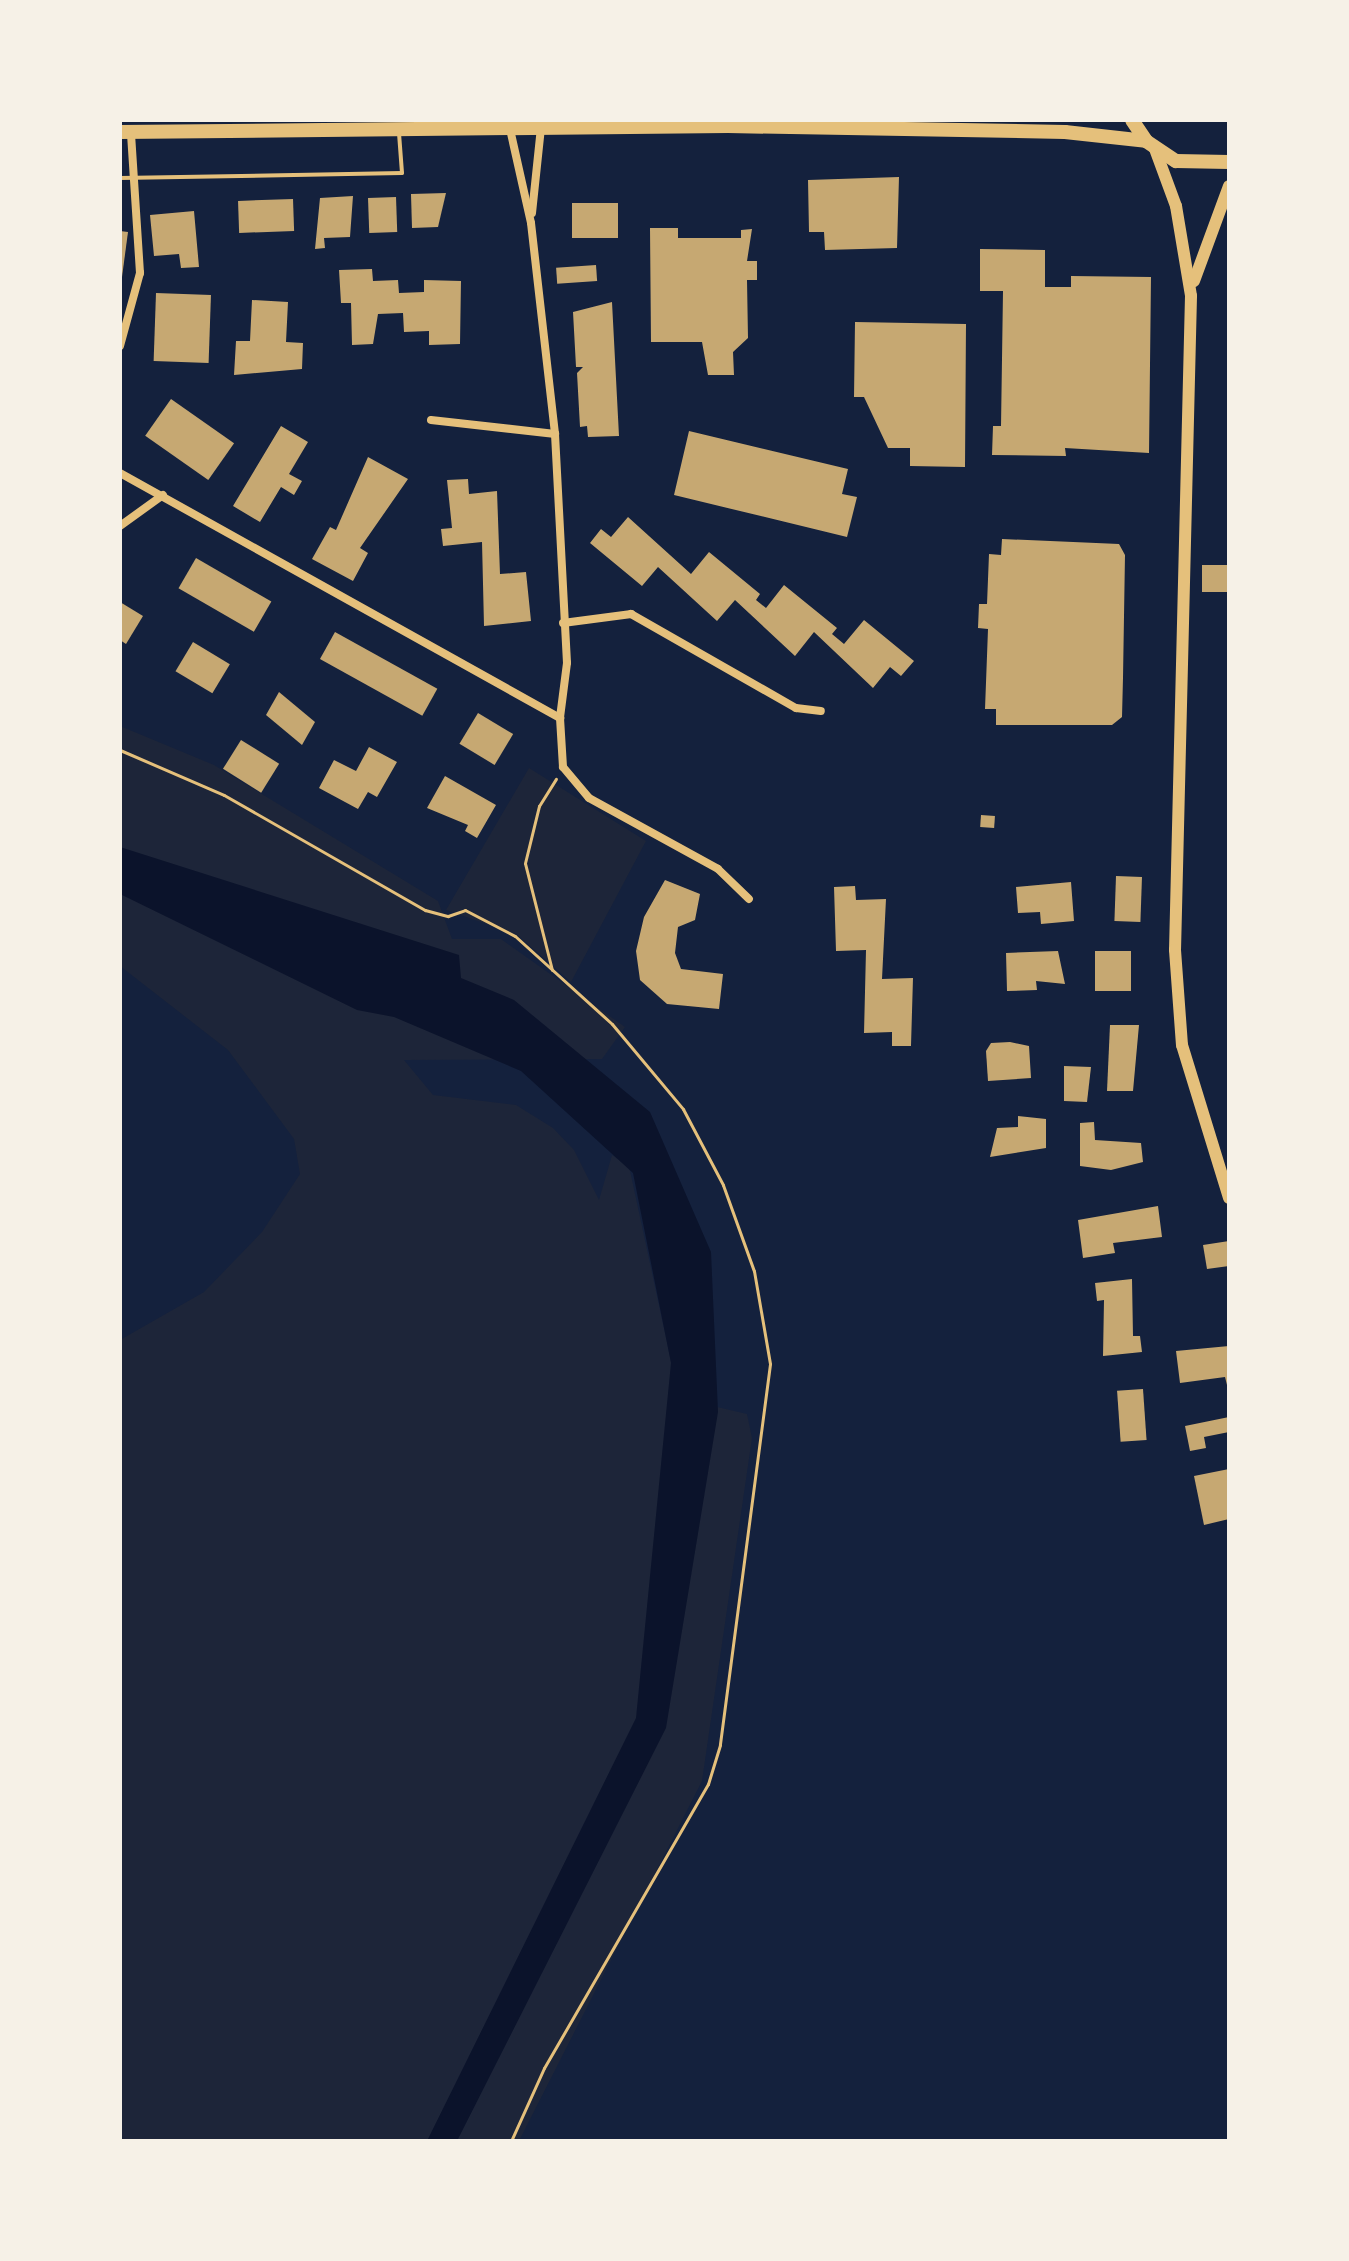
<!DOCTYPE html>
<html>
<head>
<meta charset="utf-8">
<style>
  body { margin:0 }
  #map { position:relative; width:1349px; height:2261px; overflow:hidden; background:#14213d; font-family:"DejaVu Sans",sans-serif }
  div>[style] { position:absolute }
  .green>* { inset:0; background:#1d2539 }
  .water>* { inset:0; background:#0b132b }
  .building>* { inset:0; background:#c6a872; transform-origin:0 0 }
  .path>* { height:3px; margin:-1.5px; padding:0 1.5px; transform-origin:1.5px; border-radius:1.5px; background:#e5c07b }
  .service>* { height:4px; margin:-2px; padding:0 2px; transform-origin:2px; border-radius:2px; background:#e5c07b }
  .minor>* { height:8px; margin:-4px; padding:0 4px; transform-origin:4px; border-radius:4px; background:#e5c07b }
  .secondary>* { height:12px; margin:-6px; padding:0 6px; transform-origin:6px; border-radius:6px; background:#e5c07b }
  .primary>* { height:14px; margin:-7px; padding:0 7px; transform-origin:7px; border-radius:7px; background:#e5c07b }
  span { translate:-50% -50%; white-space:nowrap; text-align:center; line-height:1.15; -webkit-text-stroke:8px #f6f1e7; paint-order:stroke }
  .frame { position:absolute; inset:0; border:122px solid #f6f1e7; pointer-events:none }
</style>
</head>
<body>
<div id="map">
  <div class="green">
    <i style="clip-path:polygon(120px 726px,214px 765px,438px 901px,452px 939px,501px 939px,625px 1027px,602px 1059px,404px 1060px,433px 1095px,516px 1105px,553px 1128px,574px 1150px,599px 1200px,612px 1155px,629px 1166px,679px 1398px,747px 1414px,752px 1438px,702px 1781px,519px 2141px,120px 2141px,120px 1340px,204px 1292px,262px 1232px,300px 1174px,294px 1139px,228px 1050px,120px 966px)"></i>
    <i style="clip-path:polygon(529px 768px,646px 841px,571px 982px,516px 934px,446px 910px)"></i>
  </div>
  <div class="water">
    <i style="clip-path:polygon(120px 847px,459px 955px,461px 978px,514px 1000px,650px 1112px,711px 1252px,718px 1412px,666px 1728px,457px 2141px,427px 2141px,636px 1718px,671px 1363px,633px 1173px,521px 1071px,394px 1017px,357px 1010px,120px 894px)"></i>
  </div>
  <div class="building">
    <i style="clip-path:polygon(899px 177px,897px 248px,825px 250px,824px 232px,809px 232px,808px 180px)"></i>
    <i style="clip-path:polygon(446px 193px,438px 227px,412px 228px,411px 194px)"></i>
    <i style="clip-path:polygon(353px 196px,350px 237px,324px 238px,325px 248px,315px 249px,320px 198px)"></i>
    <i style="left:396px;top:197px;width:35px;height:28px;rotate:88deg"></i>
    <i style="left:293px;top:199px;width:32px;height:55px;rotate:88deg"></i>
    <i style="left:572px;top:203px;width:46px;height:35px"></i>
    <i style="clip-path:polygon(194px 211px,199px 267px,181px 268px,179px 254px,154px 256px,150px 215px)"></i>
    <i style="clip-path:polygon(650px 228px,678px 228px,678px 238px,741px 238px,741px 230px,752px 229px,747px 261px,757px 261px,757px 280px,747px 280px,748px 338px,733px 352px,734px 375px,708px 375px,702px 342px,651px 342px)"></i>
    <i style="clip-path:polygon(120px 231px,128px 232px,122px 277px,120px 276px)"></i>
    <i style="clip-path:polygon(980px 249px,1045px 250px,1045px 287px,1071px 287px,1071px 276px,1151px 277px,1149px 453px,1065px 448px,1066px 456px,992px 455px,993px 426px,1001px 426px,1003px 291px,980px 291px)"></i>
    <i style="left:596px;top:265px;width:16px;height:40px;rotate:86deg"></i>
    <i style="clip-path:polygon(372px 269px,373px 281px,398px 280px,399px 293px,424px 292px,424px 280px,461px 281px,460px 344px,429px 345px,429px 331px,404px 332px,403px 313px,378px 314px,373px 344px,352px 345px,351px 303px,341px 303px,339px 270px)"></i>
    <i style="left:156px;top:293px;width:55px;height:68px;rotate:2deg"></i>
    <i style="clip-path:polygon(252px 300px,288px 302px,286px 342px,303px 343px,302px 369px,234px 375px,236px 341px,250px 341px)"></i>
    <i style="clip-path:polygon(612px 302px,619px 436px,588px 437px,587px 426px,580px 427px,577px 373px,583px 367px,576px 367px,573px 312px)"></i>
    <i style="clip-path:polygon(855px 322px,966px 324px,965px 467px,910px 466px,910px 448px,888px 448px,864px 397px,854px 397px)"></i>
    <i style="left:171px;top:399px;width:77px;height:45px;rotate:35deg"></i>
    <i style="clip-path:polygon(281px 426px,308px 442px,289px 474px,302px 481px,294px 495px,281px 487px,260px 522px,233px 506px)"></i>
    <i style="clip-path:polygon(689px 431px,848px 469px,842px 494px,857px 497px,847px 537px,674px 495px)"></i>
    <i style="clip-path:polygon(368px 457px,408px 479px,360px 548px,368px 553px,353px 581px,312px 559px,330px 527px,336px 530px)"></i>
    <i style="clip-path:polygon(468px 479px,469px 494px,497px 491px,500px 574px,526px 572px,531px 621px,484px 626px,482px 542px,443px 546px,441px 529px,452px 528px,447px 480px)"></i>
    <i style="clip-path:polygon(628px 517px,691px 574px,709px 552px,760px 594px,756px 600px,766px 608px,784px 585px,837px 628px,832px 634px,844px 644px,864px 620px,914px 661px,901px 676px,890px 667px,873px 688px,814px 632px,795px 656px,735px 600px,717px 621px,658px 567px,642px 586px,590px 543px,601px 529px,611px 537px)"></i>
    <i style="clip-path:polygon(1002px 539px,1119px 544px,1125px 555px,1123px 678px,1122px 717px,1112px 725px,996px 725px,996px 709px,985px 709px,988px 629px,978px 628px,979px 604px,987px 604px,989px 554px,1001px 555px)"></i>
    <i style="left:196px;top:558px;width:87px;height:35px;rotate:30deg"></i>
    <i style="left:1202px;top:565px;width:27px;height:27px"></i>
    <i style="clip-path:polygon(120px 602px,143px 616px,126px 644px,120px 640px)"></i>
    <i style="left:335px;top:632px;width:117px;height:31px;rotate:29deg"></i>
    <i style="left:193px;top:642px;width:43px;height:34px;rotate:31deg"></i>
    <i style="clip-path:polygon(279px 692px,315px 722px,302px 745px,266px 715px)"></i>
    <i style="left:478px;top:713px;width:41px;height:36px;rotate:31deg"></i>
    <i style="left:241px;top:740px;width:45px;height:34px;rotate:32deg"></i>
    <i style="clip-path:polygon(369px 747px,397px 762px,377px 797px,368px 792px,358px 809px,319px 788px,334px 760px,356px 771px)"></i>
    <i style="clip-path:polygon(445px 776px,496px 805px,477px 838px,465px 831px,468px 825px,427px 808px)"></i>
    <i style="left:981px;top:815px;width:14px;height:12px;rotate:4deg"></i>
    <i style="left:1116px;top:876px;width:26px;height:45px;rotate:2deg"></i>
    <i style="clip-path:polygon(665px 880px,700px 894px,695px 920px,678px 927px,675px 953px,681px 969px,723px 974px,719px 1009px,667px 1004px,640px 980px,636px 951px,644px 917px)"></i>
    <i style="clip-path:polygon(1071px 882px,1074px 921px,1041px 924px,1040px 912px,1018px 913px,1016px 887px)"></i>
    <i style="clip-path:polygon(855px 886px,856px 900px,886px 899px,882px 979px,913px 978px,911px 1046px,892px 1046px,892px 1032px,864px 1033px,866px 950px,836px 951px,834px 887px)"></i>
    <i style="clip-path:polygon(1058px 951px,1065px 984px,1036px 981px,1037px 990px,1007px 991px,1006px 953px)"></i>
    <i style="left:1095px;top:951px;width:36px;height:40px"></i>
    <i style="clip-path:polygon(1110px 1025px,1139px 1025px,1133px 1091px,1107px 1091px)"></i>
    <i style="clip-path:polygon(1010px 1042px,1029px 1046px,1031px 1078px,988px 1081px,986px 1051px,991px 1043px)"></i>
    <i style="clip-path:polygon(1064px 1066px,1091px 1067px,1087px 1102px,1064px 1101px)"></i>
    <i style="clip-path:polygon(1018px 1116px,1046px 1119px,1046px 1148px,990px 1157px,997px 1128px,1018px 1127px)"></i>
    <i style="clip-path:polygon(1094px 1122px,1095px 1140px,1141px 1143px,1143px 1162px,1111px 1170px,1080px 1166px,1080px 1123px)"></i>
    <i style="clip-path:polygon(1158px 1206px,1162px 1237px,1113px 1243px,1115px 1253px,1083px 1258px,1078px 1220px)"></i>
    <i style="clip-path:polygon(1229px 1241px,1229px 1266px,1207px 1269px,1203px 1245px)"></i>
    <i style="clip-path:polygon(1132px 1279px,1133px 1336px,1140px 1336px,1142px 1352px,1103px 1356px,1104px 1300px,1097px 1301px,1095px 1283px)"></i>
    <i style="clip-path:polygon(1229px 1346px,1229px 1393px,1225px 1377px,1180px 1383px,1176px 1351px)"></i>
    <i style="left:1143px;top:1389px;width:51px;height:26px;rotate:86deg"></i>
    <i style="clip-path:polygon(1229px 1417px,1229px 1432px,1204px 1437px,1206px 1448px,1190px 1451px,1185px 1426px)"></i>
    <i style="clip-path:polygon(1229px 1469px,1229px 1519px,1204px 1525px,1194px 1476px)"></i>
  </div>
  <div class="path">
    <i style="left:120px;top:750px;width:113px;rotate:23.4deg"></i>
    <i style="left:224px;top:795px;width:232px;rotate:29.8deg"></i>
    <i style="left:425px;top:910px;width:24px;rotate:15deg"></i>
    <i style="left:448px;top:916px;width:18px;rotate:-19deg"></i>
    <i style="left:465px;top:910px;width:56px;rotate:27.5deg"></i>
    <i style="left:515px;top:936px;width:131px;rotate:42.2deg"></i>
    <i style="left:612px;top:1024px;width:111px;rotate:50.1deg"></i>
    <i style="left:683px;top:1109px;width:86px;rotate:62.2deg"></i>
    <i style="left:723px;top:1185px;width:91px;rotate:70.2deg"></i>
    <i style="left:754px;top:1271px;width:94px;rotate:80.2deg"></i>
    <i style="left:770px;top:1364px;width:384px;rotate:97.5deg"></i>
    <i style="left:720px;top:1745px;width:41px;rotate:107.1deg"></i>
    <i style="left:708px;top:1784px;width:328px;rotate:120deg"></i>
    <i style="left:544px;top:2068px;width:80px;rotate:114.3deg"></i>
    <i style="left:552px;top:970px;width:110px;rotate:-104.2deg"></i>
    <i style="left:525px;top:863px;width:59px;rotate:-76.2deg"></i>
    <i style="left:539px;top:806px;width:32px;rotate:-58deg"></i>
  </div>
  <div class="service">
    <i style="left:120px;top:178px;width:282px;rotate:-1deg"></i>
    <i style="left:402px;top:173px;width:40px;rotate:-94.3deg"></i>
  </div>
  <div class="minor">
    <i style="left:510px;top:129px;width:96px;rotate:77.4deg"></i>
    <i style="left:531px;top:223px;width:212px;rotate:83.5deg"></i>
    <i style="left:555px;top:434px;width:229px;rotate:87deg"></i>
    <i style="left:567px;top:663px;width:55px;rotate:97.3deg"></i>
    <i style="left:532px;top:213px;width:85px;rotate:-84deg"></i>
    <i style="left:120px;top:346px;width:76px;rotate:-74.7deg"></i>
    <i style="left:140px;top:273px;width:141px;rotate:-93.7deg"></i>
    <i style="left:431px;top:420px;width:125px;rotate:6.4deg"></i>
    <i style="left:120px;top:473px;width:504px;rotate:29.11deg"></i>
    <i style="left:560px;top:718px;width:49px;rotate:86.5deg"></i>
    <i style="left:563px;top:767px;width:40px;rotate:50deg"></i>
    <i style="left:589px;top:798px;width:147px;rotate:28.8deg"></i>
    <i style="left:718px;top:869px;width:43px;rotate:44.1deg"></i>
    <i style="left:120px;top:526px;width:53px;rotate:-35.8deg"></i>
    <i style="left:563px;top:623px;width:69px;rotate:-7.5deg"></i>
    <i style="left:631px;top:614px;width:190px;rotate:29.7deg"></i>
    <i style="left:796px;top:708px;width:25px;rotate:7deg"></i>
  </div>
  <div class="secondary">
    <i style="left:1155px;top:149px;width:61px;rotate:69.8deg"></i>
    <i style="left:1176px;top:206px;width:91px;rotate:80.5deg"></i>
    <i style="left:1191px;top:296px;width:654px;rotate:91.4deg"></i>
    <i style="left:1175px;top:950px;width:95px;rotate:85.8deg"></i>
    <i style="left:1182px;top:1045px;width:160px;rotate:72.9deg"></i>
    <i style="left:1194px;top:281px;width:101px;rotate:-69.8deg"></i>
  </div>
  <div class="primary">
    <i style="left:1132px;top:120px;width:25px;rotate:56deg"></i>
    <i style="left:1146px;top:141px;width:36px;rotate:34deg"></i>
    <i style="left:1176px;top:161px;width:53px;rotate:1.1deg"></i>
    <i style="left:120px;top:132px;width:608px;rotate:-0.57deg"></i>
    <i style="left:728px;top:126px;width:337px;rotate:1deg"></i>
    <i style="left:1065px;top:132px;width:81px;rotate:6.3deg"></i>
  </div>
  <div class="frame"></div>
</div>
</body>
</html>
